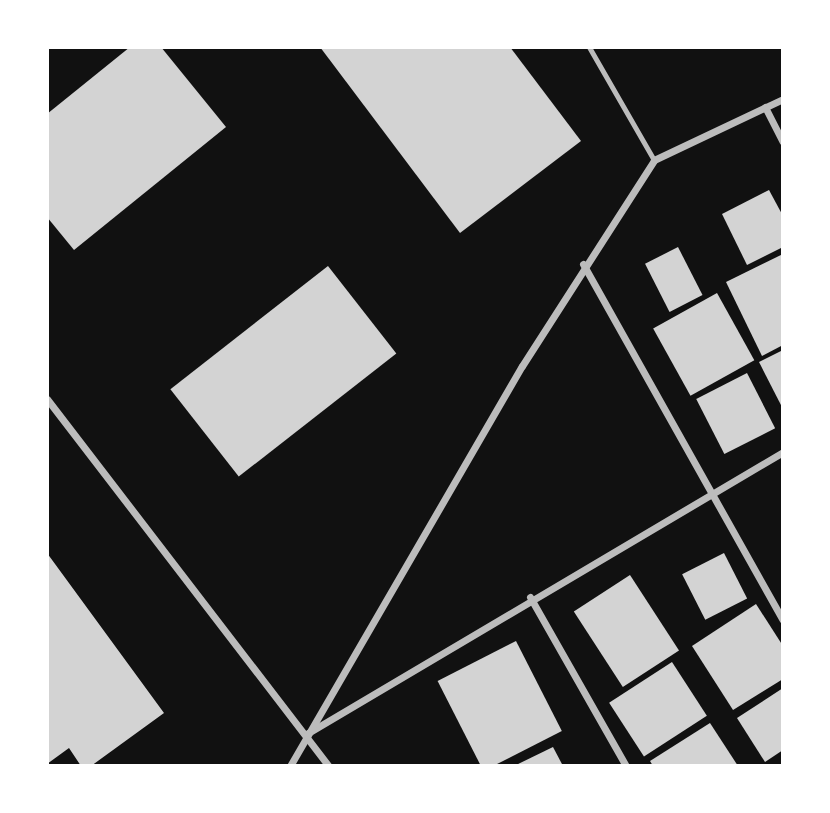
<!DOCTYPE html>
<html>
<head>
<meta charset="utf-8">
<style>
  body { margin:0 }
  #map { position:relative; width:830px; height:813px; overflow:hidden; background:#111; font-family:"PT Serif",serif }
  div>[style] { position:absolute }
  .building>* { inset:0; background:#d3d3d3; transform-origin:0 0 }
  .service>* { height:5px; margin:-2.5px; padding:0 2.5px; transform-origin:2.5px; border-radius:2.5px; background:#bcbcbc }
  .minor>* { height:7px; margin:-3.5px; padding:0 3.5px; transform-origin:3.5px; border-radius:3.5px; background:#bcbcbc }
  span { translate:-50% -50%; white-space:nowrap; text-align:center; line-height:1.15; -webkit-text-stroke:5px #fff; paint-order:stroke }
  .frame { position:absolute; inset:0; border:49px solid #fff; pointer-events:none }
</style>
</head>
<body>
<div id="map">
  <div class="building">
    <i style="clip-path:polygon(130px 47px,161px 47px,226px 127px,74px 250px,47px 217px,47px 114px)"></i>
    <i style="clip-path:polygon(320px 47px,510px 47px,581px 141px,460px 233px)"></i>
    <i style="clip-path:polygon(769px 190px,783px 216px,783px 247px,747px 265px,722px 214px)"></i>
    <i style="left:678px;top:247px;width:54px;height:37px;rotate:63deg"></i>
    <i style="clip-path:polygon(783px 254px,783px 345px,762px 356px,726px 282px)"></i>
    <i style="left:328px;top:266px;width:111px;height:200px;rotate:52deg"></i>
    <i style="left:717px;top:293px;width:77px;height:73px;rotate:61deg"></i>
    <i style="clip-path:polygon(783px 350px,783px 409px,759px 362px)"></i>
    <i style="left:747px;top:373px;width:62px;height:57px;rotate:63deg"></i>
    <i style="clip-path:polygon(47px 553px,164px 713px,91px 766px,81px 766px,69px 748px,47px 764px)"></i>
    <i style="left:724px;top:553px;width:51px;height:47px;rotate:63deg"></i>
    <i style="left:630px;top:575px;width:90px;height:67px;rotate:57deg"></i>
    <i style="clip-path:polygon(756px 604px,783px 646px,783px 679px,733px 710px,692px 646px)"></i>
    <i style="left:516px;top:641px;width:101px;height:88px;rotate:63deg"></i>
    <i style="left:672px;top:662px;width:64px;height:75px;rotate:57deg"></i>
    <i style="clip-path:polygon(783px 688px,783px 750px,765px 762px,737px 718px)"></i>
    <i style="clip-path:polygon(710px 723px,738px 766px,653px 766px,650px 761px)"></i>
    <i style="clip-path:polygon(553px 747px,563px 766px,514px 766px)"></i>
  </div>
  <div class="service">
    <i style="left:589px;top:47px;width:130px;rotate:60.1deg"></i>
  </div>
  <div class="minor">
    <i style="left:765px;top:107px;width:39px;rotate:63deg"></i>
    <i style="left:583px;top:264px;width:408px;rotate:60.7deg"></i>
    <i style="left:47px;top:399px;width:463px;rotate:52.5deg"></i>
    <i style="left:530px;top:597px;width:194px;rotate:60.4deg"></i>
    <i style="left:308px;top:733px;width:552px;rotate:-30.61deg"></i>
    <i style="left:290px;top:766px;width:462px;rotate:-59.9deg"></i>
    <i style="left:522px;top:366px;width:245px;rotate:-57.3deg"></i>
    <i style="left:654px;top:160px;width:143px;rotate:-25.3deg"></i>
  </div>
  <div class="frame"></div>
</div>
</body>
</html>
